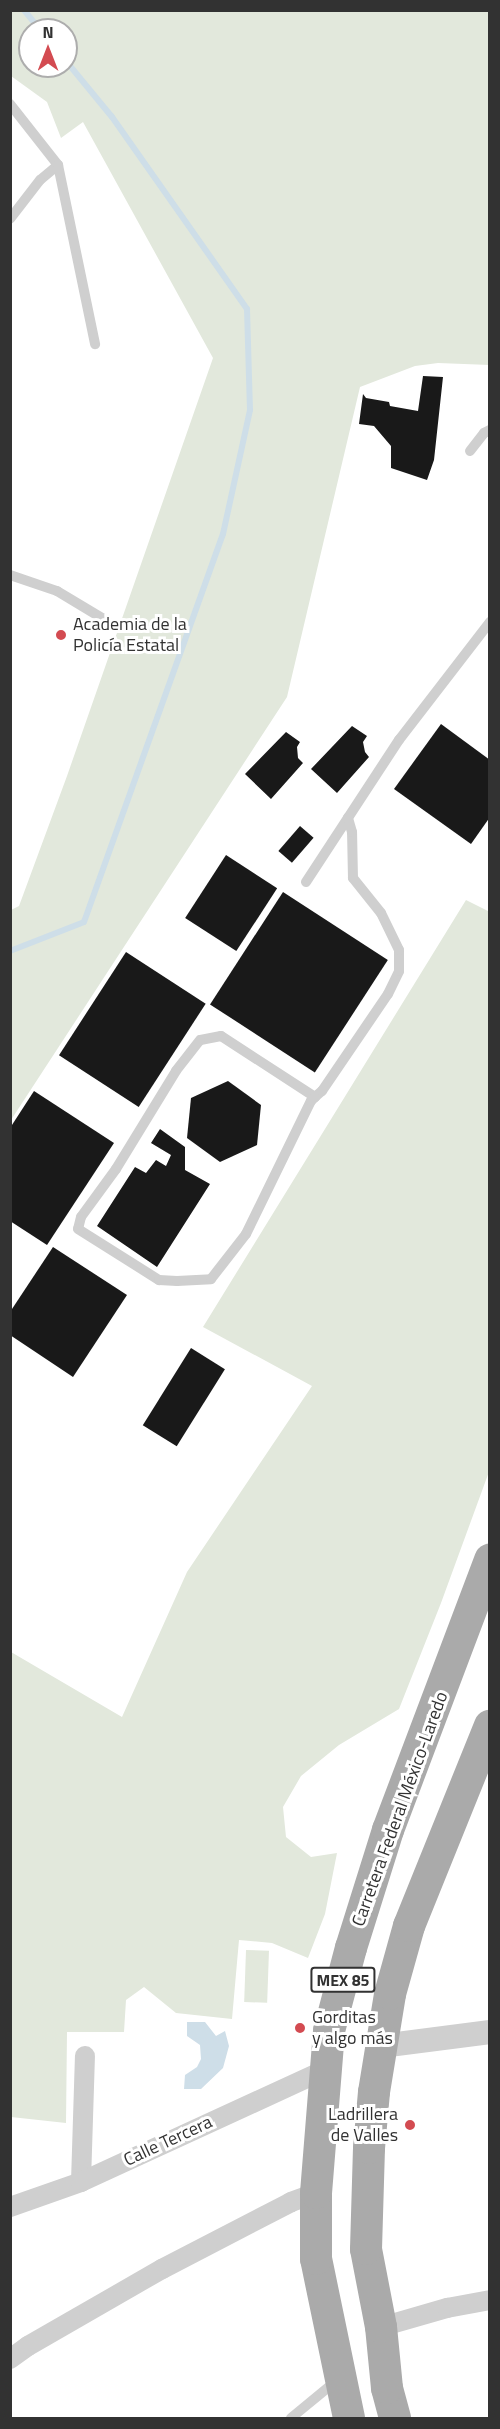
<!DOCTYPE html>
<html>
<head>
<meta charset="utf-8">
<style>
  body { margin:0 }
  #map { position:relative; width:500px; height:2429px; overflow:hidden; background:#fff; font-family:"Titillium Web",sans-serif }
  div>[style] { position:absolute }
  .green>* { inset:0; background:#e2e8dc; transform-origin:0 0 }
  .water>* { inset:0; background:#cedee8 }
  .stream>* { height:6px; margin:-3px; padding:0 3px; transform-origin:3px; border-radius:3px; background:#cedee8 }
  .building>* { inset:0; background:#191919; transform-origin:0 0 }
  .service>* { height:10px; margin:-5px; padding:0 5px; transform-origin:5px; border-radius:5px; background:#cfcfcf }
  .minor>* { height:20px; margin:-10px; padding:0 10px; transform-origin:10px; border-radius:10px; background:#cfcfcf }
  .tertiary>* { height:24px; margin:-12px; padding:0 12px; transform-origin:12px; border-radius:12px; background:#cfcfcf }
  .primary>* { height:32px; margin:-16px; padding:0 16px; transform-origin:16px; border-radius:16px; background:#aaa }
  .dots>* { width:16px; height:16px; translate:-50% -50%; box-sizing:border-box; border:3px solid #fff; border-radius:50% }
  span { translate:-50% -50%; white-space:nowrap; text-align:center; line-height:1.15; -webkit-text-stroke:6px #fff; paint-order:stroke }
  .shield-label span { padding:2px 4px; background:#fff; border:2px solid; border-radius:4px; -webkit-text-stroke-width:0 }
  .shield-label { font-size:16px; color:#323232; font-weight:700 }
  .poi-label { font-size:18px; color:#323232 }
  .left { translate:0 -50%; text-align:left }
  .right { translate:-100% -50%; text-align:right }
  .street-label { font-size:18px; color:#323232 }
  .frame { position:absolute; inset:0; border:12px solid #323232; pointer-events:none }
  .north { position:absolute; left:18px; top:18px; width:60px; height:60px; box-sizing:border-box; background:#fff; border:2px solid #adadad; border-radius:50%; rotate:0deg; font-size:16px; font-weight:700; line-height:24px; text-align:center; color:#323232 }
  .north::after { content:''; display:block; margin:auto; width:21px; height:27px; background:#d34b51; clip-path:polygon(50% 0,100% 100%,50% 72%,0 100%) }
</style>
</head>
<body>
<div id="map">
  <div class="green">
    <i style="clip-path:polygon(evenodd,11px 10px,489px 11px,490px 365px,438px 363px,415px 366px,360px 387px,287px 697px,11px 1120px,11px 910px,19px 906px,67px 776px,213px 358px,83px 122px,61px 138px,47px 102px,11px 76px,11px 10px,30px 30px,66px 30px,66px 66px,30px 66px,30px 30px)"></i>
    <i style="clip-path:polygon(466px 900px,490px 912px,490px 1469px,441px 1603px,399px 1709px,339px 1745px,301px 1776px,283px 1807px,286px 1837px,311px 1857px,337px 1853px,325px 1914px,308px 1958px,272px 1943px,239px 1940px,232px 2019px,176px 2013px,144px 1987px,126px 2000px,124px 2032px,67px 2032px,66px 2123px,11px 2117px,11px 1652px,122px 1717px,187px 1572px,312px 1386px,203px 1327px)"></i>
    <i style="left:246px;top:1950px;width:23px;height:52px;rotate:2deg"></i>
  </div>
  <div class="water">
    <i style="clip-path:polygon(187px 2022px,205px 2022px,216px 2036px,225px 2031px,229px 2046px,223px 2068px,201px 2089px,184px 2089px,185px 2075px,197px 2067px,201px 2059px,200px 2045px,187px 2036px)"></i>
  </div>
  <div class="stream">
    <i style="left:24px;top:10px;width:26px;rotate:51deg"></i>
    <i style="left:10px;top:951px;width:79px;rotate:-21.4deg"></i>
    <i style="left:84px;top:922px;width:412px;rotate:-70.3deg"></i>
    <i style="left:223px;top:534px;width:127px;rotate:-77.7deg"></i>
    <i style="left:250px;top:410px;width:101px;rotate:-91.7deg"></i>
    <i style="left:247px;top:309px;width:235px;rotate:-125.1deg"></i>
    <i style="left:112px;top:117px;width:72px;rotate:-129.4deg"></i>
  </div>
  <div class="building">
    <i style="clip-path:polygon(423px 376px,443px 377px,434px 460px,427px 480px,391px 468px,391px 446px,374px 426px,359px 424px,363px 394px,366px 398px,389px 402px,390px 406px,418px 411px)"></i>
    <i style="clip-path:polygon(441px 724px,490px 760px,490px 817px,471px 844px,394px 789px)"></i>
    <i style="clip-path:polygon(352px 726px,367px 736px,363px 742px,365px 752px,369px 757px,337px 793px,311px 769px)"></i>
    <i style="clip-path:polygon(286px 732px,300px 742px,297px 747px,298px 758px,303px 763px,271px 799px,245px 774px)"></i>
    <i style="left:300px;top:826px;width:18px;height:33px;rotate:41deg"></i>
    <i style="left:226px;top:855px;width:61px;height:75px;rotate:33deg"></i>
    <i style="left:283px;top:892px;width:125px;height:134px;rotate:33deg"></i>
    <i style="left:126px;top:952px;width:95px;height:123px;rotate:33deg"></i>
    <i style="clip-path:polygon(228px 1081px,261px 1105px,257px 1145px,220px 1162px,187px 1138px,191px 1098px)"></i>
    <i style="clip-path:polygon(34px 1091px,114px 1143px,47px 1245px,10px 1221px,10px 1128px)"></i>
    <i style="clip-path:polygon(160px 1129px,185px 1147px,185px 1170px,210px 1184px,157px 1267px,97px 1226px,135px 1167px,146px 1173px,156px 1160px,166px 1166px,171px 1155px,151px 1143px)"></i>
    <i style="clip-path:polygon(53px 1247px,127px 1295px,73px 1377px,10px 1335px,10px 1312px)"></i>
    <i style="left:191px;top:1348px;width:40px;height:91px;rotate:32deg"></i>
  </div>
  <div class="service">
    <i style="left:10px;top:104px;width:78px;rotate:51.8deg"></i>
    <i style="left:58px;top:165px;width:23px;rotate:140deg"></i>
    <i style="left:40px;top:180px;width:49px;rotate:127.6deg"></i>
    <i style="left:58px;top:165px;width:183px;rotate:78.3deg"></i>
    <i style="left:470px;top:451px;width:23px;rotate:-52deg"></i>
    <i style="left:484px;top:433px;width:7px;rotate:-27deg"></i>
    <i style="left:10px;top:575px;width:50px;rotate:18.8deg"></i>
    <i style="left:57px;top:591px;width:58px;rotate:31deg"></i>
    <i style="left:306px;top:882px;width:170px;rotate:-56.8deg"></i>
    <i style="left:399px;top:740px;width:149px;rotate:-52.4deg"></i>
    <i style="left:315px;top:1097px;width:112px;rotate:-147deg"></i>
    <i style="left:221px;top:1036px;width:21px;rotate:169deg"></i>
    <i style="left:200px;top:1040px;width:39px;rotate:128deg"></i>
    <i style="left:176px;top:1071px;width:115px;rotate:121.5deg"></i>
    <i style="left:116px;top:1169px;width:59px;rotate:126.1deg"></i>
    <i style="left:81px;top:1217px;width:12px;rotate:104deg"></i>
    <i style="left:78px;top:1229px;width:96px;rotate:32.2deg"></i>
    <i style="left:159px;top:1280px;width:18px;rotate:3deg"></i>
    <i style="left:177px;top:1281px;width:34px;rotate:-3deg"></i>
    <i style="left:211px;top:1279px;width:57px;rotate:-52.1deg"></i>
    <i style="left:246px;top:1234px;width:148px;rotate:-64deg"></i>
    <i style="left:311px;top:1101px;width:6px;rotate:-45deg"></i>
    <i style="left:315px;top:1097px;width:9px;rotate:-41deg"></i>
    <i style="left:322px;top:1091px;width:117px;rotate:-55.8deg"></i>
    <i style="left:388px;top:994px;width:25px;rotate:-64deg"></i>
    <i style="left:399px;top:971px;width:21px;rotate:-90deg"></i>
    <i style="left:399px;top:950px;width:41px;rotate:-115.9deg"></i>
    <i style="left:381px;top:913px;width:45px;rotate:-128.7deg"></i>
    <i style="left:353px;top:878px;width:46px;rotate:-91.2deg"></i>
    <i style="left:352px;top:832px;width:15px;rotate:-106deg"></i>
    <i style="left:291px;top:2418px;width:58px;rotate:-39.4deg"></i>
  </div>
  <div class="minor">
    <i style="left:81px;top:2182px;width:126px;rotate:-88.2deg"></i>
    <i style="left:10px;top:2207px;width:75px;rotate:-19.4deg"></i>
    <i style="left:81px;top:2182px;width:268px;rotate:-24.7deg"></i>
    <i style="left:381px;top:2327px;width:69px;rotate:-16.1deg"></i>
    <i style="left:447px;top:2308px;width:44px;rotate:-10.5deg"></i>
    <i style="left:10px;top:2359px;width:22px;rotate:-36deg"></i>
    <i style="left:28px;top:2346px;width:155px;rotate:-29.9deg"></i>
    <i style="left:162px;top:2269px;width:145px;rotate:-27.4deg"></i>
    <i style="left:291px;top:2202px;width:27px;rotate:-20deg"></i>
  </div>
  <div class="tertiary">
    <i style="left:381px;top:2046px;width:110px;rotate:-7.3deg"></i>
  </div>
  <div class="primary">
    <i style="left:349px;top:2418px;width:162px;rotate:-101.7deg"></i>
    <i style="left:316px;top:2259px;width:66px;rotate:-90deg"></i>
    <i style="left:316px;top:2193px;width:163px;rotate:-85.4deg"></i>
    <i style="left:329px;top:2031px;width:86px;rotate:-75.2deg"></i>
    <i style="left:351px;top:1948px;width:124px;rotate:-72.6deg"></i>
    <i style="left:388px;top:1830px;width:289px;rotate:-69.3deg"></i>
    <i style="left:395px;top:2418px;width:31px;rotate:-105deg"></i>
    <i style="left:387px;top:2388px;width:61px;rotate:-95.6deg"></i>
    <i style="left:381px;top:2327px;width:79px;rotate:-100.9deg"></i>
    <i style="left:366px;top:2249px;width:101px;rotate:-88.3deg"></i>
    <i style="left:369px;top:2148px;width:56px;rotate:-84.9deg"></i>
    <i style="left:374px;top:2092px;width:99px;rotate:-80.7deg"></i>
    <i style="left:390px;top:1994px;width:71px;rotate:-74.4deg"></i>
    <i style="left:409px;top:1926px;width:216px;rotate:-68deg"></i>
  </div>
  <div class="dots">
    <i style="left:61px;top:635px;background:#d34b51"></i>
    <i style="left:300px;top:2028px;background:#d34b51"></i>
    <i style="left:410px;top:2125px;background:#d34b51"></i>
  </div>
  <div class="shield-label">
    <span style="left:343px;top:1980px">MEX 85</span>
  </div>
  <div class="poi-label">
    <span class="left" style="left:73px;top:635px">Academia de la<br>Policía Estatal</span>
    <span class="left" style="left:312px;top:2028px">Gorditas<br>y algo más</span>
    <span class="right" style="left:398px;top:2125px">Ladrillera<br>de Valles</span>
  </div>
  <div class="street-label">
    <span style="left:400px;top:1809px;rotate:-70deg">Carretera Federal México-Laredo</span>
    <span style="left:168px;top:2141px;rotate:-25deg">Calle Tercera</span>
  </div>
  <div class="frame"></div>
  <div class="north">N</div>
</div>
</body>
</html>
